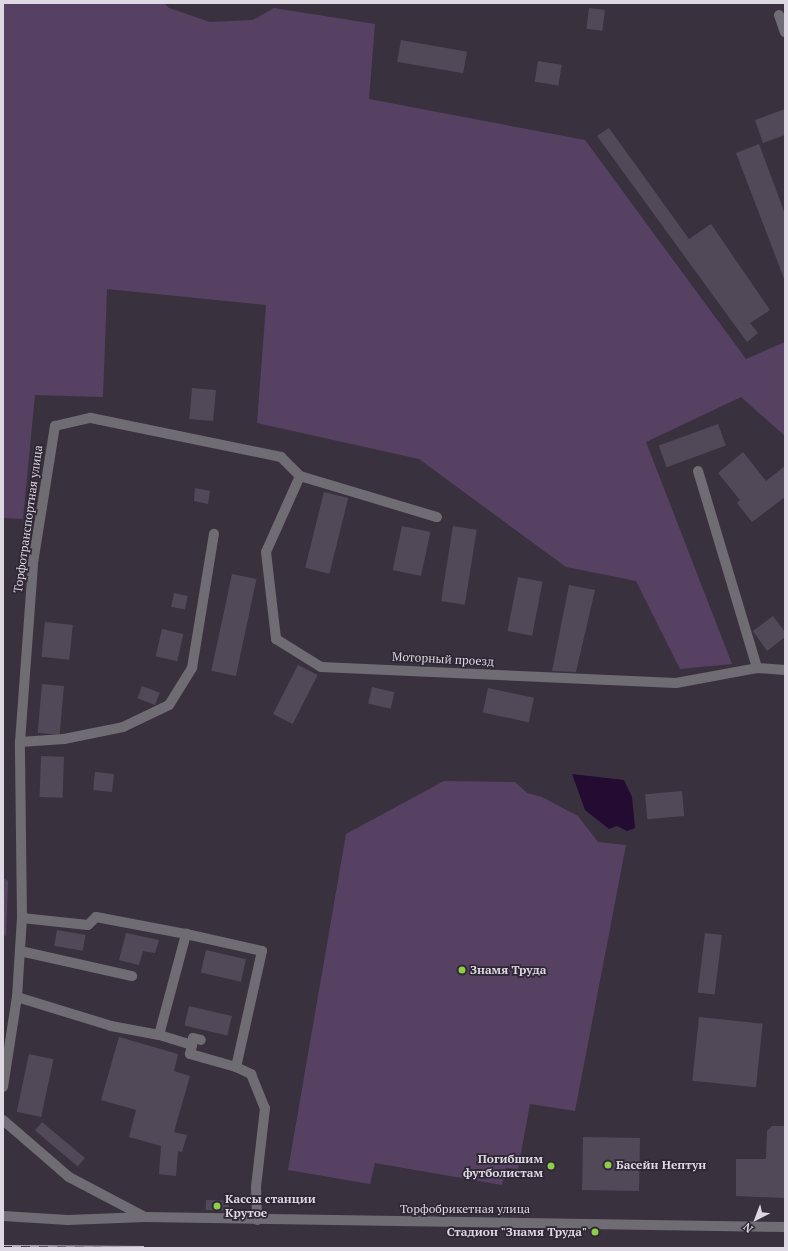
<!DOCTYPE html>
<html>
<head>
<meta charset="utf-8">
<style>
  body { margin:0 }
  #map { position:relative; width:788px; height:1251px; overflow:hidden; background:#3a313f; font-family:"PT Serif",serif }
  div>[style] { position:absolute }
  .green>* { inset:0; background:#564163 }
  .water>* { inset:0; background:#240b32 }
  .building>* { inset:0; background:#524958; transform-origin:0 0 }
  .minor>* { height:10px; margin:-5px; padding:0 5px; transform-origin:5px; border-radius:5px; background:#706c73 }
  .rail>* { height:4.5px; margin-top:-2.25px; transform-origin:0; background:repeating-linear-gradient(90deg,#2f2735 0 9px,#c2bcc6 0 18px); box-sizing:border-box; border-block:1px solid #c2bcc6 }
  .dots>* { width:11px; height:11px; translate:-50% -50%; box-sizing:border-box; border:2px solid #2f2735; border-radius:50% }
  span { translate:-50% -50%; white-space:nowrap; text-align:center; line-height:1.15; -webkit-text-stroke:3.5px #2f2735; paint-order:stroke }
  .street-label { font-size:12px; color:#ddd8e1 }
  .poi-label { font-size:12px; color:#ddd8e1; font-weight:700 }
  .left { translate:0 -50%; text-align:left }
  .right { translate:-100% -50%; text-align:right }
  .frame { position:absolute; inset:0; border:4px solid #ddd8e1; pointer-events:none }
  .north { position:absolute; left:736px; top:1199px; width:40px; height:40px; -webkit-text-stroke:3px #2f2735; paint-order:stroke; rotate:222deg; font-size:11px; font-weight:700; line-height:16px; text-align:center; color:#ddd8e1 }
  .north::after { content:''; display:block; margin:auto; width:14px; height:18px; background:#ddd8e1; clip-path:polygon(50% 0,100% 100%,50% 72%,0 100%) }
</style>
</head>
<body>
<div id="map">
  <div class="green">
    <i style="clip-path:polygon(3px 3px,164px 3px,169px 8px,210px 22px,253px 20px,274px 8px,375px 24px,369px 99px,585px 140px,746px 359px,785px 342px,785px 436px,741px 397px,646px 442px,732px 664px,680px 669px,636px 581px,566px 567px,419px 459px,257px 423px,266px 305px,107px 289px,103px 397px,35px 395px,23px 519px,3px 518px)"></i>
    <i style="clip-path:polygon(444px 781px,515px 782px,527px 793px,542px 797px,578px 816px,598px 842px,626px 845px,575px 1111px,530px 1104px,518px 1169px,506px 1168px,502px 1185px,375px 1163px,370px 1184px,288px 1170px,346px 834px)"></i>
    <i style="clip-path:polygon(3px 878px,8px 881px,6px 936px,3px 935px)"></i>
  </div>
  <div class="water">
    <i style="clip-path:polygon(572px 774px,624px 780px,632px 797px,635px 828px,627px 831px,617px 826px,609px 829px,585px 810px)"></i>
  </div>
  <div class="building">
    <i style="left:589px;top:8px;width:16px;height:21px;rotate:7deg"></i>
    <i style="left:401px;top:40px;width:67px;height:22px;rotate:10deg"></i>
    <i style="left:538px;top:61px;width:24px;height:21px;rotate:9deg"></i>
    <i style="clip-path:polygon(785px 109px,785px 135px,763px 143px,755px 120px)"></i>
    <i style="clip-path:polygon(609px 128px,689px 239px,711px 224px,770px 310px,750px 323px,758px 333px,747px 342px,597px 136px)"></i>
    <i style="clip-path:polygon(759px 144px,785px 214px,785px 281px,736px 153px)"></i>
    <i style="left:192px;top:388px;width:24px;height:31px;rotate:5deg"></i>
    <i style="left:718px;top:424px;width:23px;height:63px;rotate:70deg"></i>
    <i style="clip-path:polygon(743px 452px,766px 481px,785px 466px,785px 497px,752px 522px,737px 503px,740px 500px,718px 473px)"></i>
    <i style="clip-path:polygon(195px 488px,210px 491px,208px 504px,194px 501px)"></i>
    <i style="left:324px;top:492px;width:25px;height:78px;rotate:14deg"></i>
    <i style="left:402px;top:526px;width:29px;height:45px;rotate:12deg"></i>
    <i style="left:453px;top:526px;width:24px;height:76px;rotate:9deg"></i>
    <i style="left:232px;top:574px;width:25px;height:99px;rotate:12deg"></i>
    <i style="left:518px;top:577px;width:25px;height:55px;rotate:11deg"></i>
    <i style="clip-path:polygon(569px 585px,595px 590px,576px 672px,552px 671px)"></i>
    <i style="left:174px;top:593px;width:14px;height:14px;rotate:12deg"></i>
    <i style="clip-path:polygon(773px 616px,785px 632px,785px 637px,767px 651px,753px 631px)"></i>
    <i style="left:45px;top:622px;width:28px;height:35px;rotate:6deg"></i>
    <i style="left:162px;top:629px;width:22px;height:28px;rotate:13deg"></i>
    <i style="left:298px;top:665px;width:22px;height:55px;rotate:27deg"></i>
    <i style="left:42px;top:684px;width:22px;height:49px;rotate:5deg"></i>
    <i style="left:142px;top:686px;width:19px;height:13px;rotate:21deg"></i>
    <i style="left:372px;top:687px;width:23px;height:17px;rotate:13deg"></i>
    <i style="left:488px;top:688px;width:47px;height:25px;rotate:12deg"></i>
    <i style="left:41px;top:756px;width:23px;height:41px;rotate:2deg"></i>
    <i style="left:95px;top:772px;width:19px;height:18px;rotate:6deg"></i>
    <i style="left:682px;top:791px;width:25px;height:37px;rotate:85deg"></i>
    <i style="left:57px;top:930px;width:29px;height:16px;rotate:10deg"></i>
    <i style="clip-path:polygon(126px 933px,159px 940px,155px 953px,143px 951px,139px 965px,119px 960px)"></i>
    <i style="left:705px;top:933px;width:17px;height:60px;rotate:7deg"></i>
    <i style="left:206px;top:950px;width:41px;height:23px;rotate:13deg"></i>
    <i style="left:189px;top:1006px;width:44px;height:20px;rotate:13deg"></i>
    <i style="left:699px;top:1017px;width:64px;height:64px;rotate:6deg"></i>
    <i style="clip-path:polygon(119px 1037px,178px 1054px,174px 1071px,190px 1076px,174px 1132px,187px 1135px,182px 1152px,178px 1151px,176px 1176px,159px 1174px,161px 1146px,129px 1137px,136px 1110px,101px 1100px)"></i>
    <i style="left:29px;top:1054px;width:25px;height:59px;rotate:12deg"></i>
    <i style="left:42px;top:1122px;width:56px;height:11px;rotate:40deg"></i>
    <i style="clip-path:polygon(772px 1126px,785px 1126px,785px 1198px,736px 1196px,736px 1159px,766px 1159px,767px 1131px)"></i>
    <i style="left:583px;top:1137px;width:57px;height:53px;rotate:1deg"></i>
    <i style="left:206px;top:1200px;width:23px;height:10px;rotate:2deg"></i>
  </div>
  <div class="minor">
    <i style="left:779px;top:15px;width:18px;rotate:71deg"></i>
    <i style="left:698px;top:471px;width:206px;rotate:73.3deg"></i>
    <i style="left:300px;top:476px;width:83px;rotate:114.1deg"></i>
    <i style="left:266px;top:552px;width:88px;rotate:83.4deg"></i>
    <i style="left:276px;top:639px;width:53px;rotate:31.9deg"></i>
    <i style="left:321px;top:667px;width:355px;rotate:2.6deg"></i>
    <i style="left:676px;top:683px;width:82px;rotate:-10.5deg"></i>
    <i style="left:757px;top:668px;width:28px;rotate:4deg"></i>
    <i style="left:20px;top:742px;width:44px;rotate:-3.9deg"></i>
    <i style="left:64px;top:739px;width:60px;rotate:-11.5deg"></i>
    <i style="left:123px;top:727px;width:51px;rotate:-25.6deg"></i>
    <i style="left:169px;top:705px;width:44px;rotate:-58.1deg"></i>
    <i style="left:192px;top:668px;width:136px;rotate:-80.7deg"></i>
    <i style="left:22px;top:918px;width:66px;rotate:6.1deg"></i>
    <i style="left:88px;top:925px;width:11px;rotate:-45deg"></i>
    <i style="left:96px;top:917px;width:92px;rotate:10.7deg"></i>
    <i style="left:20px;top:951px;width:115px;rotate:12.6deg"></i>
    <i style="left:17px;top:997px;width:98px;rotate:17.1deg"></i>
    <i style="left:111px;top:1026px;width:49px;rotate:10.6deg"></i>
    <i style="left:192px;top:1045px;width:7px;rotate:-82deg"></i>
    <i style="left:193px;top:1038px;width:8px;rotate:14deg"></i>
    <i style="left:236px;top:1067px;width:48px;rotate:-164.2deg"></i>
    <i style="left:190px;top:1054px;width:9px;rotate:-77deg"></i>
    <i style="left:192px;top:1045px;width:34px;rotate:-163deg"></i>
    <i style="left:159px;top:1035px;width:105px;rotate:-75deg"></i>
    <i style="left:186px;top:934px;width:78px;rotate:12.6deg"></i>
    <i style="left:262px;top:951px;width:119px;rotate:102.6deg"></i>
    <i style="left:236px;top:1067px;width:17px;rotate:25deg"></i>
    <i style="left:251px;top:1074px;width:37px;rotate:68deg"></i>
    <i style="left:265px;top:1108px;width:80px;rotate:96.5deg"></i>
    <i style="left:256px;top:1187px;width:33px;rotate:88deg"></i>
    <i style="left:3px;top:1087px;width:91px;rotate:-81.2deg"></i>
    <i style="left:17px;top:997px;width:79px;rotate:-86.4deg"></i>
    <i style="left:22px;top:918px;width:176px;rotate:-90.7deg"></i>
    <i style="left:20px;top:742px;width:179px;rotate:-85.8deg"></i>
    <i style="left:33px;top:563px;width:139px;rotate:-80.9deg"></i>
    <i style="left:55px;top:426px;width:37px;rotate:-13deg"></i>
    <i style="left:91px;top:418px;width:194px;rotate:11.6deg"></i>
    <i style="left:281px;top:457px;width:27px;rotate:45deg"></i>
    <i style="left:300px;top:476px;width:143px;rotate:16.7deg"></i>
    <i style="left:3px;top:1120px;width:87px;rotate:40.8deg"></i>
    <i style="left:69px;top:1177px;width:84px;rotate:27.8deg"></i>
    <i style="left:3px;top:1216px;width:65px;rotate:3.5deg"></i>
    <i style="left:68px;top:1220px;width:77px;rotate:-2.2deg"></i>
    <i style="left:145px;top:1217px;width:640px;rotate:0.9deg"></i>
  </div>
  <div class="rail">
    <i style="left:3px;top:1247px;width:141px;rotate:0.4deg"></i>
  </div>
  <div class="dots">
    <i style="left:462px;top:970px;background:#8dce44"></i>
    <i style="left:608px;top:1165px;background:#8dce44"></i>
    <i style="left:551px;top:1166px;background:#8dce44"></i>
    <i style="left:217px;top:1206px;background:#8dce44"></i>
    <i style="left:595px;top:1232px;background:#8dce44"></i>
  </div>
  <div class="street-label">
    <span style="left:28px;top:519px;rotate:-82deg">Торфотранспортная улица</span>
    <span style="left:443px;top:659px;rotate:3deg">Моторный проезд</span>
    <span style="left:465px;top:1209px">Торфобрикетная улица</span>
  </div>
  <div class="poi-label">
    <span class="left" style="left:470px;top:970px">Знамя Труда</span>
    <span class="right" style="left:543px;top:1166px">Погибшим<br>футболистам</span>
    <span class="left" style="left:616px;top:1165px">Басейн Нептун</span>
    <span class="left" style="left:225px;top:1206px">Кассы станции<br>Крутое</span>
    <span class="right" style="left:587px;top:1232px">Стадион "Знамя Труда"</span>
  </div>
  <div class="frame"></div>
  <div class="north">N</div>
</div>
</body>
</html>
